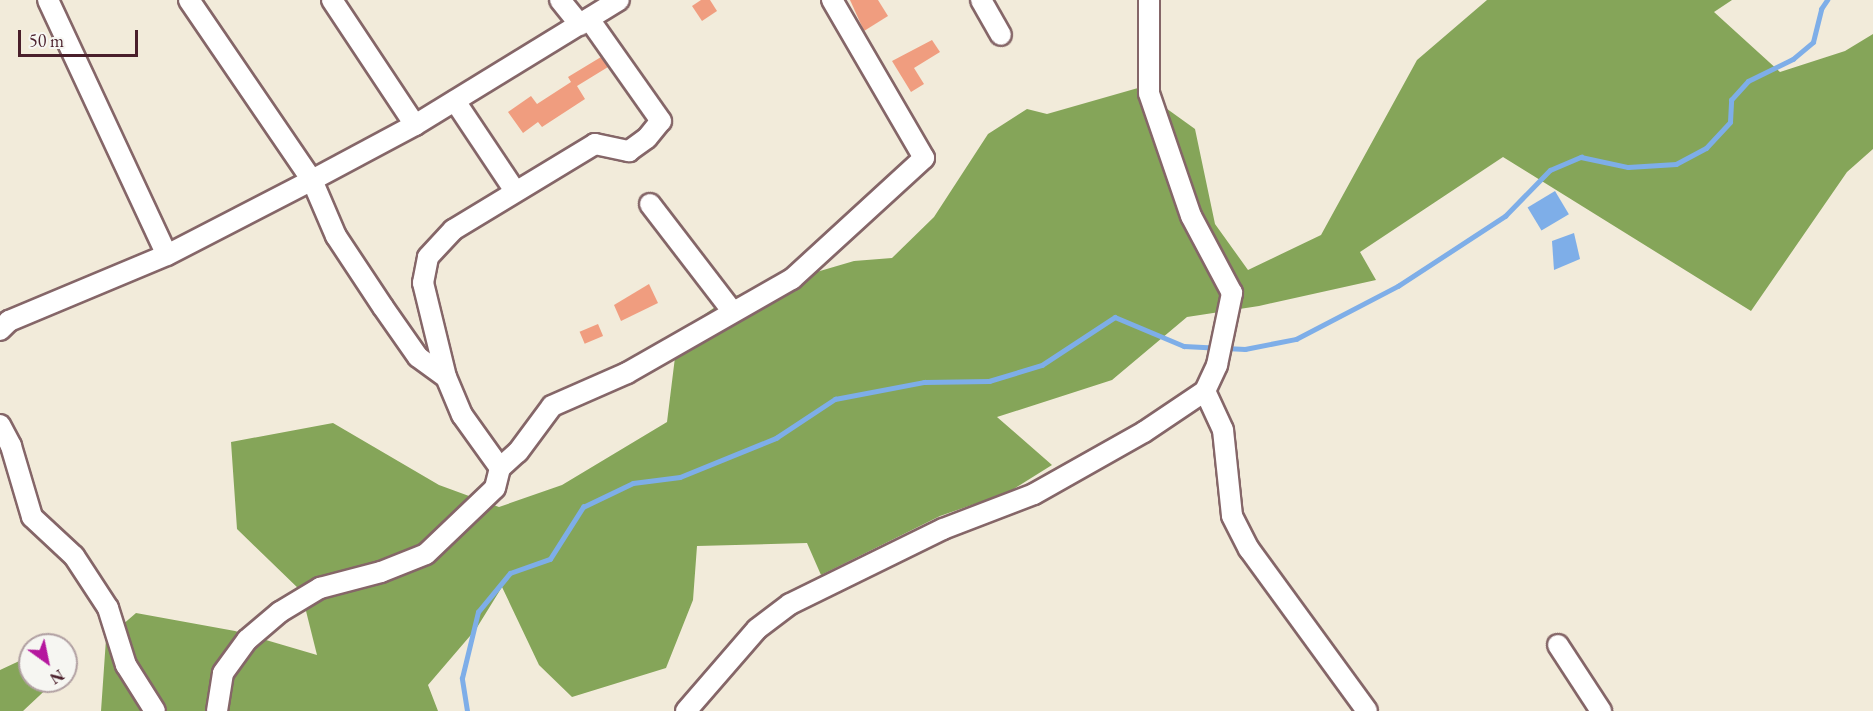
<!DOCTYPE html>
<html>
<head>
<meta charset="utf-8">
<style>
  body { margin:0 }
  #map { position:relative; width:1873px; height:711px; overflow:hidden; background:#f2ebda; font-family:"EB Garamond",serif }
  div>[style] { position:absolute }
  .forest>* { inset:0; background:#85a559 }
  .water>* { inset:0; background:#7eaee8; transform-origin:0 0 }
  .stream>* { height:4.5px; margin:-2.25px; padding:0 2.25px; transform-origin:2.25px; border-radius:2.25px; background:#7eaee8 }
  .building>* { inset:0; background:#f09d7f; transform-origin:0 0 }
  .roads { filter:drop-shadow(2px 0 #856668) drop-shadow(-2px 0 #856668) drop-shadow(0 2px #856668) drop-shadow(0 -2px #856668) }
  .minor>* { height:20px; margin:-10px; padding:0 10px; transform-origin:10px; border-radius:10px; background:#fff }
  span { translate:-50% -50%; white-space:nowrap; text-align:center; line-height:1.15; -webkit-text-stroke:4.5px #f6f6f2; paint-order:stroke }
  .north { position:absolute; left:18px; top:633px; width:60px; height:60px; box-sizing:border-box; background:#f6f6f2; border:2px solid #b1a0a2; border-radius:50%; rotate:147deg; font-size:16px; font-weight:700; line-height:24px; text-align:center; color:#4a1f2b }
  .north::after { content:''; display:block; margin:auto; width:21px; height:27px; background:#b5179e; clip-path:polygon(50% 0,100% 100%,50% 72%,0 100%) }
  .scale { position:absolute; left:18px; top:30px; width:120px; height:27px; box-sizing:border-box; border:3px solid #4a1f2b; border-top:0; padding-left:8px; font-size:18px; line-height:21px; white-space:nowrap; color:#4a1f2b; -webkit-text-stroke:4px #f6f6f2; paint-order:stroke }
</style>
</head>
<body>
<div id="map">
  <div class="forest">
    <i style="clip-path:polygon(1487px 0,1732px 0,1714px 12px,1780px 72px,1845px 51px,1873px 34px,1873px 149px,1847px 172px,1751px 311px,1503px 157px,1360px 252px,1376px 280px,1259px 306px,1187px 317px,1112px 380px,997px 417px,1052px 465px,1009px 492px,940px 516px,821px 575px,807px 543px,697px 546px,693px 600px,666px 668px,572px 697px,539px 665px,502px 587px,476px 629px,428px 685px,438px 711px,101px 711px,106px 639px,136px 613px,235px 631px,317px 655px,301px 591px,237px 529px,231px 442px,333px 423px,439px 485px,499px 507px,562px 485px,667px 422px,678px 333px,728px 298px,854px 261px,892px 258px,934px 217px,988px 134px,1027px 109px,1047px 114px,1138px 88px,1195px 129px,1215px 224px,1248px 270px,1321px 235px,1417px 60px)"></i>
    <i style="clip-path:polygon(30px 656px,30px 681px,55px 681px,23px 711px,0 711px,0 670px)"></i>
  </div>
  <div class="water">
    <i style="left:1555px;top:191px;width:27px;height:32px;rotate:59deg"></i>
    <i style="clip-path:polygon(1574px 233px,1580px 259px,1554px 270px,1552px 241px)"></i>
  </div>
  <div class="stream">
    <i style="left:1225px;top:348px;width:20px;rotate:3deg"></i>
    <i style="left:1245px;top:349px;width:52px;rotate:-11.1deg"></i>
    <i style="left:1296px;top:339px;width:115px;rotate:-27.5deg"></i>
    <i style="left:1398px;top:286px;width:128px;rotate:-33.2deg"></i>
    <i style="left:1505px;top:216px;width:64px;rotate:-45.6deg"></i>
    <i style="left:1550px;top:170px;width:34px;rotate:-23deg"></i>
    <i style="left:1581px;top:157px;width:48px;rotate:12deg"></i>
    <i style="left:1628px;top:167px;width:48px;rotate:-3.6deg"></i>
    <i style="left:1676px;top:164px;width:34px;rotate:-28deg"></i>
    <i style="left:1706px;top:148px;width:35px;rotate:-47deg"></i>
    <i style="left:1730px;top:122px;width:22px;rotate:-87deg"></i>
    <i style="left:1731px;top:100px;width:25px;rotate:-48deg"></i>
    <i style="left:1748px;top:81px;width:50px;rotate:-26.1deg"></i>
    <i style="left:1793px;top:59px;width:26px;rotate:-40deg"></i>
    <i style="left:1813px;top:42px;width:34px;rotate:-76deg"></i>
    <i style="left:1821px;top:9px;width:11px;rotate:-56deg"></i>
    <i style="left:467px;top:711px;width:33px;rotate:-99deg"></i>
    <i style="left:462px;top:678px;width:68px;rotate:-76.4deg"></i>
    <i style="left:478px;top:612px;width:50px;rotate:-50.6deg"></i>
    <i style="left:510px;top:573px;width:42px;rotate:-19.3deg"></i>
    <i style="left:550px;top:559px;width:62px;rotate:-57.6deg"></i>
    <i style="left:583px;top:507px;width:55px;rotate:-25.6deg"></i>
    <i style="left:633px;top:483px;width:47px;rotate:-7.3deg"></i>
    <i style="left:680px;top:477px;width:104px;rotate:-22.1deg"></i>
    <i style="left:776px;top:438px;width:71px;rotate:-33.5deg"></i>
    <i style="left:835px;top:399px;width:91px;rotate:-10.8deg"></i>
    <i style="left:924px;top:382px;width:65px;rotate:-0.9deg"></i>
    <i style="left:989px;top:381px;width:55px;rotate:-16.8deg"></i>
    <i style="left:1042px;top:365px;width:87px;rotate:-33.3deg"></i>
    <i style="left:1115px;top:317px;width:75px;rotate:22.8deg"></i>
    <i style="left:1184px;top:346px;width:33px;rotate:3deg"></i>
  </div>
  <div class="building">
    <i style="clip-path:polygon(701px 0,710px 0,717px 11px,702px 21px,692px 6px)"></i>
    <i style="clip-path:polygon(850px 0,878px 0,888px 16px,864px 31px)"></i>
    <i style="clip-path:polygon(932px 40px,940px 52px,914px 68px,924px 84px,911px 92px,892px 61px)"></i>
    <i style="clip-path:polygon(601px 57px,608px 67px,577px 86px,585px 99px,542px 127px,538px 122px,523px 133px,508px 112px,531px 96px,537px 104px,571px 82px,568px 77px)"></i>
    <i style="clip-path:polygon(649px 284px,658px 303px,621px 321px,614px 305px)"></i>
    <i style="left:598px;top:324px;width:13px;height:20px;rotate:67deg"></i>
  </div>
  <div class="roads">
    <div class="minor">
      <i style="left:48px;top:0;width:281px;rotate:65deg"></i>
      <i style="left:189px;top:0;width:218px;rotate:55.7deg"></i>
      <i style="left:312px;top:180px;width:61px;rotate:66.8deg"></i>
      <i style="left:336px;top:236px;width:85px;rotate:56.5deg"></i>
      <i style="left:383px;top:307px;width:61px;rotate:55deg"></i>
      <i style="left:418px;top:357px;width:34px;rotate:36deg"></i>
      <i style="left:332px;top:0;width:150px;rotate:56.4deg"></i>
      <i style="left:560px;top:0;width:32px;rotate:51deg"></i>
      <i style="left:981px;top:0;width:40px;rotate:60.3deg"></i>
      <i style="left:455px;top:101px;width:108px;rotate:56.3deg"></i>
      <i style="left:650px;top:204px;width:135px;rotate:52.5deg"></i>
      <i style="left:0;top:330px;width:13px;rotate:-45deg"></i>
      <i style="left:9px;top:321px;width:171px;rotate:-22.7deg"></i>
      <i style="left:167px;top:255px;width:163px;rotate:-27.3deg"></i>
      <i style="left:312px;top:180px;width:117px;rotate:-28.1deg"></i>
      <i style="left:415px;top:125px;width:239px;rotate:-31.5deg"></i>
      <i style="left:1205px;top:391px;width:43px;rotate:65.2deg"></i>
      <i style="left:1223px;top:430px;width:86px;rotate:84deg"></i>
      <i style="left:1232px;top:516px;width:37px;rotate:63deg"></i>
      <i style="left:1249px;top:549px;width:200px;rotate:53.9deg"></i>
      <i style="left:0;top:425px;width:24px;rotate:62deg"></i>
      <i style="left:11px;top:446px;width:74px;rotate:73.5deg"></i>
      <i style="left:32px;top:517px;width:57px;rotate:42.9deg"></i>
      <i style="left:74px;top:556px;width:62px;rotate:56.8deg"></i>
      <i style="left:108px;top:608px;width:60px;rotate:72.5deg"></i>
      <i style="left:126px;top:665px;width:54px;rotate:57.8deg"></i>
      <i style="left:500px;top:468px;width:65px;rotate:-125.6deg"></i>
      <i style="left:462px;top:415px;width:41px;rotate:-112.8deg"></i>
      <i style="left:446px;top:377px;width:97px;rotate:-103.7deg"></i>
      <i style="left:423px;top:283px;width:26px;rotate:-79deg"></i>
      <i style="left:428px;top:257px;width:37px;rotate:-47deg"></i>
      <i style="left:453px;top:230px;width:166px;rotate:-31.2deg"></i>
      <i style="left:595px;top:144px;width:35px;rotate:12deg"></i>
      <i style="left:629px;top:151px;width:22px;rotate:-36deg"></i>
      <i style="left:647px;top:138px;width:22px;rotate:-51deg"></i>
      <i style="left:661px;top:121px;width:125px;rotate:-125.2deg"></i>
      <i style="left:1558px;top:645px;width:79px;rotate:56.9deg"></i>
      <i style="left:217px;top:711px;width:38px;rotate:-81deg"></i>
      <i style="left:223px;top:673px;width:41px;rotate:-54deg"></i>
      <i style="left:247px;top:640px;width:43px;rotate:-40.3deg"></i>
      <i style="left:280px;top:612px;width:47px;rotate:-31deg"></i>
      <i style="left:320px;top:588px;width:63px;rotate:-14.7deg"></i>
      <i style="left:381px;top:572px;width:48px;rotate:-21.8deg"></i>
      <i style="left:426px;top:554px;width:95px;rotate:-43.7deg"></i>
      <i style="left:495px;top:488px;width:21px;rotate:-76deg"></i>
      <i style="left:500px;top:468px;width:24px;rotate:-42deg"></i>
      <i style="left:518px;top:452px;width:57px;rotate:-53.5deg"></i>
      <i style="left:552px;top:406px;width:82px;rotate:-23.7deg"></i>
      <i style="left:627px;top:373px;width:190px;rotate:-29.7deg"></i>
      <i style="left:792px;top:279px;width:179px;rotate:-42.5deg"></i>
      <i style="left:924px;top:158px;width:183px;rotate:-120.2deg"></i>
      <i style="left:686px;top:711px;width:108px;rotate:-49.1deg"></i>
      <i style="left:757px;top:629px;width:41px;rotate:-37.1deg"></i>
      <i style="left:790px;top:604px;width:170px;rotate:-26.1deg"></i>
      <i style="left:943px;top:529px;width:97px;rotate:-21deg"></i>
      <i style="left:1034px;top:494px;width:126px;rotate:-29.4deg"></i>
      <i style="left:1144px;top:432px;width:73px;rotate:-33.9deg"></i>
      <i style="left:1205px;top:391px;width:29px;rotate:-65deg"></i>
      <i style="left:1217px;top:365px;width:74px;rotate:-78.2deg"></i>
      <i style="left:1232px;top:293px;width:87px;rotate:-118deg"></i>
      <i style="left:1191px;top:216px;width:130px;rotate:-108.9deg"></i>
      <i style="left:1149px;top:93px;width:93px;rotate:-90deg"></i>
    </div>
  </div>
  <div class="north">N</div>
  <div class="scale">50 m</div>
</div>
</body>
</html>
